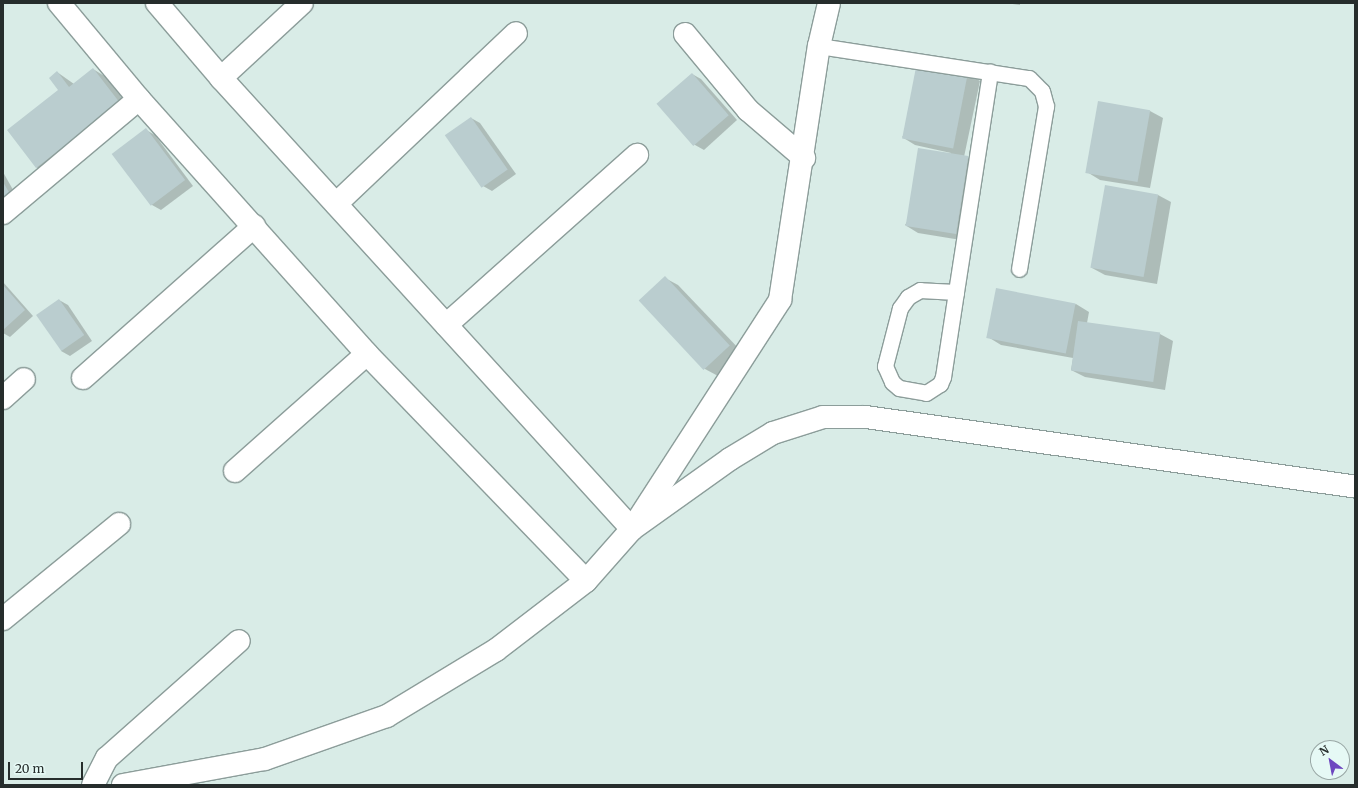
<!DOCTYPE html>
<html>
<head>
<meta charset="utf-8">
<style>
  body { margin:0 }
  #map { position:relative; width:1358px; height:788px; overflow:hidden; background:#d9ece7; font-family:Merriweather,serif }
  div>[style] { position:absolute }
  .shadow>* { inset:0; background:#0003 }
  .building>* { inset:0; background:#bacdcf; transform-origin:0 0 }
  .roads { filter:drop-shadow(1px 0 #8c9d9a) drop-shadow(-1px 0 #8c9d9a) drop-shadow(0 1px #8c9d9a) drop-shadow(0 -1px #8c9d9a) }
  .lane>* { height:15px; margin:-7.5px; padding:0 7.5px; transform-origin:7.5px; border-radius:7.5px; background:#fff }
  .street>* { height:22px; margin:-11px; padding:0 11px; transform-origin:11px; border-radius:11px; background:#fff }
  span { translate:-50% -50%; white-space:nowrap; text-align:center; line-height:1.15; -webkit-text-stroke:4px #e6f9f5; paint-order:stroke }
  .frame { position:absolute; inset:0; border:4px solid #262d2c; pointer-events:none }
  .north { position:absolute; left:1310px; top:740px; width:40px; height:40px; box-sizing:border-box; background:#e6f9f5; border:1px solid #99a7a5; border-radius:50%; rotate:328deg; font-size:11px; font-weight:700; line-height:16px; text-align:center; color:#262d2c }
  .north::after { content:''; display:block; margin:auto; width:14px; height:18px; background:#6e47c0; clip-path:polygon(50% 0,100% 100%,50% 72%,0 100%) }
  .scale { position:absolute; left:8px; top:762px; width:75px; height:18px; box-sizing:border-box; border:2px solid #262d2c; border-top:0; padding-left:5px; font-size:12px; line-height:14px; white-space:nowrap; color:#262d2c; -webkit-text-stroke:3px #e6f9f5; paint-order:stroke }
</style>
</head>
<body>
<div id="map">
  <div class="shadow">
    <i style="clip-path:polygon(1005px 3px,1020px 3px,1020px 5px)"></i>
    <i style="clip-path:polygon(93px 69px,106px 77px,132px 111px,50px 175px,36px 167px,60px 91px,57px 72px,74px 84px)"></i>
    <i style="clip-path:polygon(967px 73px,980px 81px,964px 157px,981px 165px,967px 241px,918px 233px,905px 225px,951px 153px,915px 145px,902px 137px)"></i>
    <i style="clip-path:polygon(692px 74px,701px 79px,737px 120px,704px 150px,695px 145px,658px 104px)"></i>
    <i style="clip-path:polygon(1150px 111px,1163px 118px,1150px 188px,1100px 180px,1087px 172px)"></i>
    <i style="clip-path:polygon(471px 118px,480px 123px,516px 174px,492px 191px,483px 186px)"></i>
    <i style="clip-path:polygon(146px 130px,155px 135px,193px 186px,161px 210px,152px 205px)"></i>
    <i style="clip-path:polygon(3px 172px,21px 204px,3px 214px)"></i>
    <i style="clip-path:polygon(1158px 195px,1171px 202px,1157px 284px,1105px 275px,1092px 268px)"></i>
    <i style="clip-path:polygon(665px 278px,678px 285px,743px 353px,718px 376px,705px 369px,640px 301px)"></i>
    <i style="clip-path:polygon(3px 282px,33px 316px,10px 337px,3px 333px)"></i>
    <i style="clip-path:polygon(59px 300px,68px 305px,92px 341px,70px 356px,61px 351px)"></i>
    <i style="clip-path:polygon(1076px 304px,1089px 312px,1087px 323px,1160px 334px,1173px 341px,1165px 390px,1085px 377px,1071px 370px,1073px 358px,1001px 345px,988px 337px)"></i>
  </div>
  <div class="building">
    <i style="left:917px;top:62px;width:52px;height:78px;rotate:11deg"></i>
    <i style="clip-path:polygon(93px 68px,120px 103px,36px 168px,7px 130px,58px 90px,49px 78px,57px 71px,69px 87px)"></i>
    <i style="left:692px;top:73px;width:56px;height:47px;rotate:49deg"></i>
    <i style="left:1098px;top:101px;width:53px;height:73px;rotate:10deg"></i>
    <i style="left:471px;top:117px;width:64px;height:32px;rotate:55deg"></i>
    <i style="left:146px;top:128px;width:65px;height:43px;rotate:53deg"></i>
    <i style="left:918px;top:148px;width:51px;height:79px;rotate:9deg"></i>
    <i style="clip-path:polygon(3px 182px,13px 199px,3px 204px)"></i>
    <i style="left:1105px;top:185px;width:54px;height:84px;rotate:10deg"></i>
    <i style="left:665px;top:276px;width:95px;height:36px;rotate:47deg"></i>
    <i style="clip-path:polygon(3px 285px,25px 310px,3px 330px)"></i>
    <i style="left:996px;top:288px;width:81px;height:51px;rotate:11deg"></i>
    <i style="left:59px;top:299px;width:44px;height:28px;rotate:55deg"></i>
    <i style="left:1078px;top:321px;width:83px;height:50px;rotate:8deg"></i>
  </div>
  <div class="roads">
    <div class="lane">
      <i style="left:819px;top:46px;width:212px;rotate:8.7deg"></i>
      <i style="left:1029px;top:78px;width:18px;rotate:45deg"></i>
      <i style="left:1042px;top:91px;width:16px;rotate:75deg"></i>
      <i style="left:1046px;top:106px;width:165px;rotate:99.4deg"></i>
      <i style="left:956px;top:292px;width:36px;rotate:-177deg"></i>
      <i style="left:920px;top:290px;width:14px;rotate:150deg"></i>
      <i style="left:908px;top:297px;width:14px;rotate:126deg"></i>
      <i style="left:900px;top:308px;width:60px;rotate:104.5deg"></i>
      <i style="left:885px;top:366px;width:17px;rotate:66deg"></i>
      <i style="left:892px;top:382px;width:9px;rotate:41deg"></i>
      <i style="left:899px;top:388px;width:27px;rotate:10deg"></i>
      <i style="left:926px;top:393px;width:17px;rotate:-33deg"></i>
      <i style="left:940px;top:384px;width:8px;rotate:-67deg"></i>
      <i style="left:943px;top:377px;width:86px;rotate:-81.3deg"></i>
      <i style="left:956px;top:292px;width:223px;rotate:-81.2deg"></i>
    </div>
    <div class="street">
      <i style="left:59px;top:3px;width:125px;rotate:50.2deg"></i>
      <i style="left:139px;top:99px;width:342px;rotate:48.2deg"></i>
      <i style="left:367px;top:354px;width:315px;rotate:46deg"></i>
      <i style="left:157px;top:3px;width:99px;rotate:49.5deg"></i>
      <i style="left:221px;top:78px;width:610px;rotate:47.66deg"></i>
      <i style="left:632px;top:529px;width:120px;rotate:-35.5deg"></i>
      <i style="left:730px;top:459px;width:50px;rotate:-31.2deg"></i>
      <i style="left:773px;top:433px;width:52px;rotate:-17.7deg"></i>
      <i style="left:823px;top:417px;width:43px"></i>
      <i style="left:866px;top:417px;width:494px;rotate:8.1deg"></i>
      <i style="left:685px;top:34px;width:99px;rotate:50.3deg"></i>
      <i style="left:748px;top:110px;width:74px;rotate:40.6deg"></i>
      <i style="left:221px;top:78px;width:110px;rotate:-42.8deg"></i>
      <i style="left:336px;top:204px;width:248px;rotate:-43.5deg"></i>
      <i style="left:3px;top:213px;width:177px;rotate:-40deg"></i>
      <i style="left:446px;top:325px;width:256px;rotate:-41.7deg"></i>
      <i style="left:83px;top:378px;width:229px;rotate:-41.6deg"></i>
      <i style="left:3px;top:398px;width:28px;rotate:-42deg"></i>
      <i style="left:235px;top:471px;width:176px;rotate:-41.6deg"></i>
      <i style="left:3px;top:619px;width:150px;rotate:-39.3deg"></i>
      <i style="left:93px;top:785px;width:30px;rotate:-63deg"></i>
      <i style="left:107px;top:758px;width:176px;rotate:-41.6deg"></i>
      <i style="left:123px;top:785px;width:144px;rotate:-10.4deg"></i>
      <i style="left:265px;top:759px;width:129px;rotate:-19.4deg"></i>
      <i style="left:387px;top:716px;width:127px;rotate:-31.2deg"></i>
      <i style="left:496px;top:650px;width:113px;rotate:-37.5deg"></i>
      <i style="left:586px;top:581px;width:69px;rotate:-48.5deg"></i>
      <i style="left:632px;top:529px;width:273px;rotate:-57.1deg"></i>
      <i style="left:780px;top:300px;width:257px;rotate:-81.3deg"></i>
      <i style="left:819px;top:46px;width:44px;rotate:-76.9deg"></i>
    </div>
  </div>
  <div class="frame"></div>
  <div class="north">N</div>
  <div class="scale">20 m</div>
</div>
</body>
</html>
